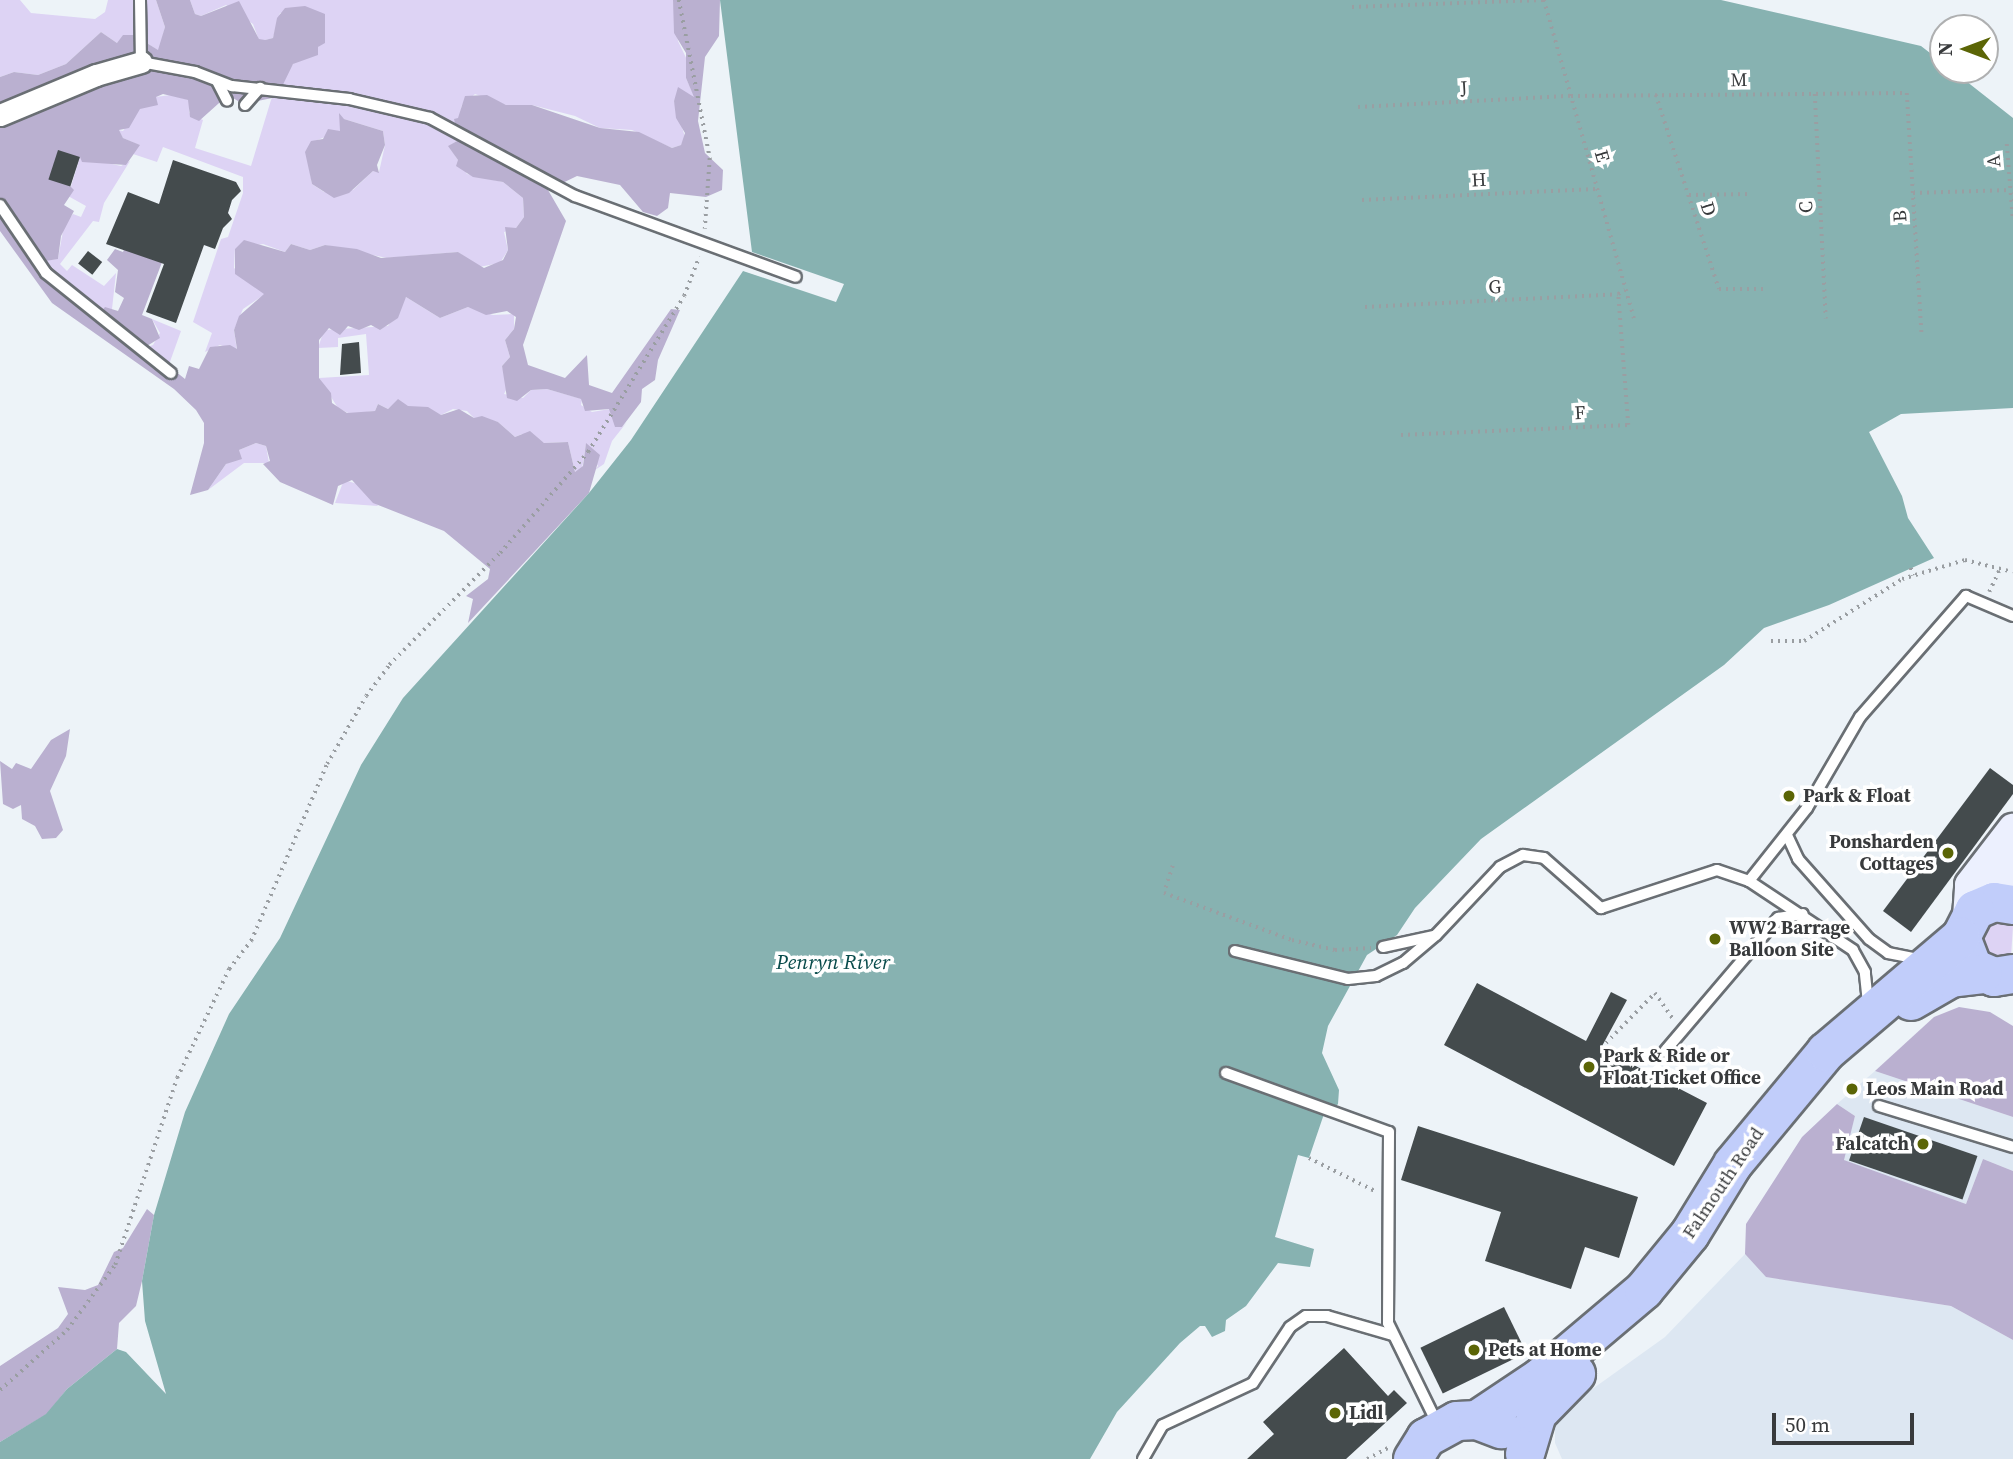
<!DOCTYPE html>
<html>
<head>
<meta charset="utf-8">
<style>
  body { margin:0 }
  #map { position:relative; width:2013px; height:1459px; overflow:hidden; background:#edf3f8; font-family:"Source Serif 4",serif }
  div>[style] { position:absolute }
  .built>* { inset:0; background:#dde7f2 }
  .green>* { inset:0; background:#ddd3f4 }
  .forest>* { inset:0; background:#bab0d0 }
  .water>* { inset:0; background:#87b2b1 }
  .building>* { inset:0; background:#444b4d; transform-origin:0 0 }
  .path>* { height:3.5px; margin-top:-1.75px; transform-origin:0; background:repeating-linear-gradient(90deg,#9a9ea2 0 2px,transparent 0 7px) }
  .roads { filter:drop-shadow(2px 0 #6a6f74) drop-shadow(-2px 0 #6a6f74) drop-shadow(0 2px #6a6f74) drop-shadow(0 -2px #6a6f74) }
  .lane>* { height:10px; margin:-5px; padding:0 5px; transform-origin:5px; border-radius:5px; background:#fff }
  .street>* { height:21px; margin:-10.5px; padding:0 10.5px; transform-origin:10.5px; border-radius:10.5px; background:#fff }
  .secondary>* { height:30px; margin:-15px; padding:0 15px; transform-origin:15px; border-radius:15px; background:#ecf0fe }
  .highway>* { height:38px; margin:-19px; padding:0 19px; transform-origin:19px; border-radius:19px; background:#c1cdfa }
  .dots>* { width:19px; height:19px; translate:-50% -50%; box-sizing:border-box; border:4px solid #fff; border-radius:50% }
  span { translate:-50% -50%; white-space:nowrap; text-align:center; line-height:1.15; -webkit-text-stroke:7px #fff; paint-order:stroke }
  .street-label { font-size:19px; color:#383a3c }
  .poi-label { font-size:19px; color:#383a3c; font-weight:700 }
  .left { translate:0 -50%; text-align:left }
  .right { translate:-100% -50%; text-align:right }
  .water-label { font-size:21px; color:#084b4b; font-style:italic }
  .north { position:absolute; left:1929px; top:14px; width:70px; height:70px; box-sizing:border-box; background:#fff; border:2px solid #afb0b1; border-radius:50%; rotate:270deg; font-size:19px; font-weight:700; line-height:28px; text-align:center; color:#383a3c }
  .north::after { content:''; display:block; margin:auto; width:24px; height:32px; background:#5b6506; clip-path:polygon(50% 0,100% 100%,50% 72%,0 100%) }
  .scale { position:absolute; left:1772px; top:1413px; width:142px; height:32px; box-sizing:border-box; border:4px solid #383a3c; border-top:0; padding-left:9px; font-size:21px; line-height:24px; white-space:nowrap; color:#383a3c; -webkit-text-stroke:5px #fff; paint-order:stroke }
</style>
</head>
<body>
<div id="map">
  <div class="built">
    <i style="clip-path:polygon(1875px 1071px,2013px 1117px,2013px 1171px,1983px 1159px,1966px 1204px,1843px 1160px,1855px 1116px,1837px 1104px)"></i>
    <i style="clip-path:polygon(1745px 1254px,1767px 1277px,1951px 1306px,2013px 1340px,2013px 1459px,1562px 1459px,1555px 1443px,1555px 1424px,1584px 1395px,1665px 1337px)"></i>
  </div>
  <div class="green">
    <i style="clip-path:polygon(0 0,20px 0,31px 13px,95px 19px,105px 12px,108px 0,139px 0,140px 38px,117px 43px,101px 32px,66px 64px,38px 75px,14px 72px,0 77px)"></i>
    <i style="clip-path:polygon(141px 0,156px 0,165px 27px,159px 51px,141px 39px)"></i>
    <i style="clip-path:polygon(evenodd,190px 0,673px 0,678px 41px,688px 62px,686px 78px,695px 98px,679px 92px,674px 101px,685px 137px,681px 145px,672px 148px,632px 130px,600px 128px,575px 116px,532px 105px,506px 105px,475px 94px,462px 105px,456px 132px,459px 140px,449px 146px,467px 174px,503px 182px,523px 198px,524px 217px,516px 228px,504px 232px,508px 250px,500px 263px,479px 267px,458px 252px,387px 258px,325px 245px,310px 250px,291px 244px,285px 252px,263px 244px,235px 249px,234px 268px,265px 294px,243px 309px,234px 330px,237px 351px,220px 345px,205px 352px,212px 333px,193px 322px,221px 239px,228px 237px,243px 193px,243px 177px,163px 147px,157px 162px,133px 154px,139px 145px,123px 138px,118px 130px,123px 131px,139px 109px,155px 97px,171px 95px,189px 100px,189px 113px,203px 120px,195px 148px,251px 166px,271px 100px,283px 77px,293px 64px,325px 42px,317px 11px,280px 13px,273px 38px,265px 40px,259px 40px,253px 24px,226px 5px,201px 16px,195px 14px,190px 0,344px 119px,383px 131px,385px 145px,379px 172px,373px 171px,353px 190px,324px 192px,312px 184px,307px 154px,315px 141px,340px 131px,344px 119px)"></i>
    <i style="clip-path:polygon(80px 157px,121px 166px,130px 161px,104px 203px,99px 222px,93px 221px,60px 264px,67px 271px,72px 265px,104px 286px,116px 273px,112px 309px,101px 312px,66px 290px,43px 260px,58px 259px,64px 225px,73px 214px,81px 217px,86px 206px,68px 196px)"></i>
    <i style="clip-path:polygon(406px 297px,440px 318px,468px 307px,493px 315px,514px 314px,514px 329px,505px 340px,510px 357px,502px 366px,508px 386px,504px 394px,523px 398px,531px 390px,547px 389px,582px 399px,581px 405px,592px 412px,610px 409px,622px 427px,627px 422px,612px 441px,604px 464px,595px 470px,598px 466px,586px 444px,582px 469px,575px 472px,568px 442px,544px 443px,522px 434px,515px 437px,498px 422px,474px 418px,467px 411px,453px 409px,441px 415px,395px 403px,388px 409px,378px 404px,375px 411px,350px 414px,338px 408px,319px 378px,369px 375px,366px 334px,338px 338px,338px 347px,318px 348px,324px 330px,388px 326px)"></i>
    <i style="clip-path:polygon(152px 319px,181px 331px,167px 370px,142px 349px,153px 345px,160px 333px)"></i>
    <i style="clip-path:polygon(256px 443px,266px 446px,269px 463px,244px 463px,208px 490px,226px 464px,240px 456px,239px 450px)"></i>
    <i style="clip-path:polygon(344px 480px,361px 485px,378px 506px,335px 503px)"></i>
    <i style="clip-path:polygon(1990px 921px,2013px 926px,2011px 957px,1990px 960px,1978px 936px)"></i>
  </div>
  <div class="forest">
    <i style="clip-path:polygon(156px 0,190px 0,195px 14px,201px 16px,239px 1px,259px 39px,265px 40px,273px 38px,277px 18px,285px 8px,305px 6px,325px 14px,325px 43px,318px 47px,318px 55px,293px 64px,277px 97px,243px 104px,228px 95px,199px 121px,190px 117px,188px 100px,163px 94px,156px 97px,158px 105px,140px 109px,129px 128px,119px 130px,123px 138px,140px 145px,126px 165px,82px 162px,80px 157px,70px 186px,74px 190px,64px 205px,74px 211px,61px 236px,58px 259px,39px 262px,185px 379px,189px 366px,199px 369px,210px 347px,230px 345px,237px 349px,234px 330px,239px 316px,264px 294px,235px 274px,235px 249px,244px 240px,285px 252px,291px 244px,310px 250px,325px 245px,357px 249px,381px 258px,458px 252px,484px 268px,503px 260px,508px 250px,505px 227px,516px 228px,524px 217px,523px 198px,503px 182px,473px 177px,456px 166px,458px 160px,448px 146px,459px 140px,454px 119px,458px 118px,465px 96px,487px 95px,506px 105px,532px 105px,600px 128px,639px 132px,672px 148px,681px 145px,685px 133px,676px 118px,674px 101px,678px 87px,694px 97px,686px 78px,686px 53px,674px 33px,673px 0,720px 0,719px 36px,705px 57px,698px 121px,705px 153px,723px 170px,722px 190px,706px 197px,670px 193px,668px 208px,657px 216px,643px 212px,620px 185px,577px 176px,548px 190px,566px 221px,523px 345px,528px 365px,565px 378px,587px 355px,589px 385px,612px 393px,671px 309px,680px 310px,658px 360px,655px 380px,642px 389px,641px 402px,622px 427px,615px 427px,609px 409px,585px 411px,581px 399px,547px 389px,531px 390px,517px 401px,507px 398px,502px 366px,510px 357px,505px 340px,514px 329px,516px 317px,507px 311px,486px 315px,468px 307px,440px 318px,406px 297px,398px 318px,380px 330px,371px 325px,359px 330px,348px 326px,340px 335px,329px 328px,319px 340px,319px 378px,331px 393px,332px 403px,347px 413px,375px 411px,378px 404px,388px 409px,398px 399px,408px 406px,428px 407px,441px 415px,459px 409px,474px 418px,482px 416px,498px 422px,515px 437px,530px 431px,544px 443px,568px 442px,575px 472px,583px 466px,586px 443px,600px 455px,589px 493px,468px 623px,473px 599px,466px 596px,488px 579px,490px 569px,444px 531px,373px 503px,352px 480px,338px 486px,333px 505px,280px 482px,263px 464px,270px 461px,266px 446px,256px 443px,239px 450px,242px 459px,226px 464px,208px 490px,190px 495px,204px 443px,204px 423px,196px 410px,174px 389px,52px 303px,0 231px,0 77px,14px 72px,38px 75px,66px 64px,101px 32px,117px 43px,123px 35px,134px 35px,158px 50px,165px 27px)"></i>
    <i style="clip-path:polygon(339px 113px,344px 119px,383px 131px,385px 145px,377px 165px,379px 173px,373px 171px,349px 193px,334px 198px,312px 184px,305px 152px,311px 141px,323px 139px,328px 129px,340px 131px)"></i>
    <i style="clip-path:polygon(130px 235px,167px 249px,142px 315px,152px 319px,160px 338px,142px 349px,101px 312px,105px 307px,118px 311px,124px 298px,115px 292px,118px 270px,107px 260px,115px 249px,123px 252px)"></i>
    <i style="clip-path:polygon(70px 729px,66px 756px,50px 791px,63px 830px,56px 838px,42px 839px,35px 826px,22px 819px,21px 805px,13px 809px,3px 804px,0 761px,12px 769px,16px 763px,31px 769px,51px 740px)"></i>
    <i style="clip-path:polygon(1959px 1007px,1990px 1012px,2013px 1026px,2013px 1117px,1875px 1071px,1934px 1017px)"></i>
    <i style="clip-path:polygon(1837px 1104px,1855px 1116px,1844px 1160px,1966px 1204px,1983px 1159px,2013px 1171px,2013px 1340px,1951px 1306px,1766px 1277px,1745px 1254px,1746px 1224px,1802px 1137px)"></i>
    <i style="clip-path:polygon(147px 1209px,154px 1215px,142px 1281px,136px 1306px,119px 1323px,117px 1349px,67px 1389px,47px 1414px,0 1442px,0 1366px,58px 1328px,68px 1314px,58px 1287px,85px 1290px,98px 1285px,114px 1252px,123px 1248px)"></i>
  </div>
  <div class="water">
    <i style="clip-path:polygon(720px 0,1721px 0,1921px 46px,1943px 63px,1943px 70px,1952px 70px,2013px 118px,2013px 408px,1901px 414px,1869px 432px,1902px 496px,1908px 518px,1934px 558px,1829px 605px,1764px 628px,1724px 665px,1481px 839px,1415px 908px,1397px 935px,1367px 955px,1328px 1026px,1322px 1053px,1339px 1090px,1338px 1104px,1331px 1112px,1325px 1111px,1309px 1158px,1298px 1155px,1275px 1237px,1314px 1249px,1310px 1267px,1278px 1263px,1246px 1306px,1226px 1320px,1225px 1331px,1212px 1337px,1205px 1326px,1200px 1326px,1180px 1343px,1117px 1412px,1090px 1459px,0 1459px,0 1442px,46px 1414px,67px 1389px,117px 1349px,126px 1352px,166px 1394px,145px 1321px,142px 1281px,154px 1215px,185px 1112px,229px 1014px,280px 938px,361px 765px,403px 698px,589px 493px,631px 440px,743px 271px,836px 302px,844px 284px,752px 252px)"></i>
  </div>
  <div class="building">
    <i style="left:58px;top:150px;width:23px;height:31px;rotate:18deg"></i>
    <i style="clip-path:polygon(173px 160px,236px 182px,241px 191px,232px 200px,228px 213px,232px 219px,223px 228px,215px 249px,204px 245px,176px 323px,146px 312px,164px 264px,106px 244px,128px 192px,159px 204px)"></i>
    <i style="left:88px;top:251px;width:18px;height:16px;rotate:38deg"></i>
    <i style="clip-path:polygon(359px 342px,361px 373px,340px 375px,342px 344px)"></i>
    <i style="clip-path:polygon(1990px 768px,2013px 785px,2013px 794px,1911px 932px,1883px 911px)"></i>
    <i style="clip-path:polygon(1477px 983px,1586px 1041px,1611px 992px,1627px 1000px,1601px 1048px,1707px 1103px,1674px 1166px,1444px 1045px)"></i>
    <i style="left:1864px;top:1117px;width:120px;height:46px;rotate:19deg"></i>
    <i style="clip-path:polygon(1418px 1126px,1638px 1197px,1619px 1258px,1585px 1247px,1571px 1289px,1485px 1261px,1501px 1212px,1401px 1180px)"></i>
    <i style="left:1504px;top:1307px;width:51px;height:93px;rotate:64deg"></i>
    <i style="clip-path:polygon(1344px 1348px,1388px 1396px,1394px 1390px,1407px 1403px,1346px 1459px,1247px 1459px,1274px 1434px,1263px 1422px)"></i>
  </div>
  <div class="path">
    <i style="left:679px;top:0;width:161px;rotate:78.9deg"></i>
    <i style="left:710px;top:158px;width:71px;rotate:94deg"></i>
    <i style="left:1352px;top:7px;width:192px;rotate:-2.1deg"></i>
    <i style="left:1544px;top:0;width:331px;rotate:74.2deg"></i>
    <i style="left:1815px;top:94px;width:225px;rotate:87.2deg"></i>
    <i style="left:1656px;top:95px;width:204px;rotate:72deg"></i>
    <i style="left:1719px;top:289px;width:44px"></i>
    <i style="left:1358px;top:107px;width:213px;rotate:-3deg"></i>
    <i style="left:1571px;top:96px;width:336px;rotate:-0.5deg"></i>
    <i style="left:1907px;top:93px;width:244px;rotate:86.5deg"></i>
    <i style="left:2007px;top:144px;width:75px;rotate:85.4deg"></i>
    <i style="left:1913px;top:193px;width:98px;rotate:-1.8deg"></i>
    <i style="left:1689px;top:195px;width:61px;rotate:-0.9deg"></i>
    <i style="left:1362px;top:200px;width:235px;rotate:-2.7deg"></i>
    <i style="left:1365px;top:307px;width:253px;rotate:-2.9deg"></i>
    <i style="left:1618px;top:294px;width:8px;rotate:-30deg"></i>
    <i style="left:1401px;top:435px;width:227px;rotate:-2.5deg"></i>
    <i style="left:1628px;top:425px;width:131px;rotate:-94.4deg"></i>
    <i style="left:1911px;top:568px;width:8px;rotate:76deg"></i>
    <i style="left:1989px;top:592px;width:26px;rotate:-65deg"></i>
    <i style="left:1771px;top:641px;width:33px"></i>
    <i style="left:1804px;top:641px;width:116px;rotate:-32.3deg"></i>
    <i style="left:1902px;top:579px;width:66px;rotate:-16.8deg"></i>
    <i style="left:1965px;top:560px;width:49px;rotate:14deg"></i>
    <i style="left:1173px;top:866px;width:28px;rotate:108deg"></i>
    <i style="left:1164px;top:893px;width:136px;rotate:20.2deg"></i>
    <i style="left:1292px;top:940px;width:44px;rotate:13.1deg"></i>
    <i style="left:1335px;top:950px;width:36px;rotate:-3deg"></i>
    <i style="left:1601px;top:1048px;width:77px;rotate:-45.5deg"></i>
    <i style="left:1655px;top:993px;width:32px;rotate:55deg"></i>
    <i style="left:1309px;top:1158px;width:74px;rotate:26.6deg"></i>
    <i style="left:0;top:1390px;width:90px;rotate:-41.8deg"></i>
    <i style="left:67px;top:1330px;width:81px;rotate:-53.6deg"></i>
    <i style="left:115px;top:1265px;width:197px;rotate:-71.7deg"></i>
    <i style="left:177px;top:1078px;width:121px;rotate:-64.5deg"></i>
    <i style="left:229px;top:969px;width:36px;rotate:-52deg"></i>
    <i style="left:251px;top:941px;width:193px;rotate:-66.8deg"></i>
    <i style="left:327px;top:764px;width:78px;rotate:-60.2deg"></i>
    <i style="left:366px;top:696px;width:39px;rotate:-53deg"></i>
    <i style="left:389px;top:665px;width:158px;rotate:-45.3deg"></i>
    <i style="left:500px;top:553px;width:134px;rotate:-48.9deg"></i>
    <i style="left:588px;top:452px;width:183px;rotate:-58.4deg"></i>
    <i style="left:684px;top:296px;width:42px;rotate:-69deg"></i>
    <i style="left:1367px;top:1459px;width:24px;rotate:-28deg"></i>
  </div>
  <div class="roads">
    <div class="lane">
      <i style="left:140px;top:0;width:62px;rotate:89.1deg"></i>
      <i style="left:141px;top:62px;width:55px;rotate:10.5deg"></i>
      <i style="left:195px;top:72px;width:40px;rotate:21deg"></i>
      <i style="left:232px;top:86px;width:118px;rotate:6.3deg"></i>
      <i style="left:349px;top:99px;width:83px;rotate:13.2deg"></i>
      <i style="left:430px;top:118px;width:165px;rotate:28.3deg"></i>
      <i style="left:575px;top:196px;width:235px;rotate:20.1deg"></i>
      <i style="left:217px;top:81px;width:22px;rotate:63deg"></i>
      <i style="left:245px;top:105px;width:23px;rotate:-49deg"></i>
      <i style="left:0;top:205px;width:82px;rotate:55.9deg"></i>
      <i style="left:46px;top:273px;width:160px;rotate:38.7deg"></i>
      <i style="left:1787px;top:835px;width:26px;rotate:65deg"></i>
      <i style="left:1798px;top:859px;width:107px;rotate:48.4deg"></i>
      <i style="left:1869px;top:939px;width:24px;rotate:36deg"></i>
      <i style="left:1888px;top:953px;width:33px;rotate:11deg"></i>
      <i style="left:1383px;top:947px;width:51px;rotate:-12.4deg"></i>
      <i style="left:1235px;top:951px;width:116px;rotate:13.9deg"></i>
      <i style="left:1348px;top:979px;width:28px;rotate:-6deg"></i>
      <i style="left:1376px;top:976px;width:30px;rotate:-26deg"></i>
      <i style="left:1403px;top:963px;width:43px;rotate:-40.3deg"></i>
      <i style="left:1436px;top:935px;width:93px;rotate:-46.7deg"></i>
      <i style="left:1500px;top:867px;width:26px;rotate:-28deg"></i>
      <i style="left:1523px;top:855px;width:21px;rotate:8deg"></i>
      <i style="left:1544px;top:858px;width:76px;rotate:41.3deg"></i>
      <i style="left:1601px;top:908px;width:122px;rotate:-18.1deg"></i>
      <i style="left:1717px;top:870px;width:34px;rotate:19deg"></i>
      <i style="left:1868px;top:1003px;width:31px;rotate:-96deg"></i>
      <i style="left:1865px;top:972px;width:25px;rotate:-119deg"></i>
      <i style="left:1853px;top:950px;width:125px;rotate:-146.4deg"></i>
      <i style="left:1749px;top:881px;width:93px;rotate:-51.5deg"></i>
      <i style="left:1807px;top:808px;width:105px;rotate:-59.8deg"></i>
      <i style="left:1860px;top:717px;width:161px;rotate:-48.8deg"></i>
      <i style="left:1966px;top:596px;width:51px;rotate:23.1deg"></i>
      <i style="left:1665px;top:1051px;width:175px;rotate:-49.6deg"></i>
      <i style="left:1778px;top:918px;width:25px;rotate:-9deg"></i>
      <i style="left:1226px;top:1073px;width:173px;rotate:19.9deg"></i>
      <i style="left:1389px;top:1132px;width:191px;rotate:90.3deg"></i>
      <i style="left:1388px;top:1323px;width:114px;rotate:63.9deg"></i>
      <i style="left:1879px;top:1106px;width:140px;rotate:17deg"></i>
      <i style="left:1143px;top:1459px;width:39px;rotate:-60deg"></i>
      <i style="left:1163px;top:1425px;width:99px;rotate:-25deg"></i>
      <i style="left:1253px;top:1383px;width:67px;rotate:-56.5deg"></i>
      <i style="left:1290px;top:1327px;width:19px;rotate:-35deg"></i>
      <i style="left:1306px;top:1316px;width:21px"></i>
      <i style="left:1327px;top:1316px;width:69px;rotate:16.1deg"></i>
    </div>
    <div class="street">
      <i style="left:0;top:115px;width:104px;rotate:-22.6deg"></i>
      <i style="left:96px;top:75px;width:47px;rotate:-16.1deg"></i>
    </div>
    <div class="secondary">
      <i style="left:2000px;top:849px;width:53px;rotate:84.6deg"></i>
      <i style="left:1968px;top:917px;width:32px;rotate:-86deg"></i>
      <i style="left:1970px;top:885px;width:71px;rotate:-52.5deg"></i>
    </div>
    <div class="highway">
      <i style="left:2013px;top:905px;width:19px;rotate:-171deg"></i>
      <i style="left:1994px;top:902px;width:21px;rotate:157deg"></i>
      <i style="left:1975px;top:910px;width:30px;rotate:117deg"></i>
      <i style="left:1961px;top:937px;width:33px;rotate:69deg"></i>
      <i style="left:1973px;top:968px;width:23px;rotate:23deg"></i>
      <i style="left:1994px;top:977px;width:19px;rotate:-9deg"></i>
      <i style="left:1911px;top:1001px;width:46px;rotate:-29.9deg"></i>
      <i style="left:1951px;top:978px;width:32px;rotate:-7deg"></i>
      <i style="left:1477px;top:1420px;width:76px;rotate:-33.7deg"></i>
      <i style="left:1540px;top:1378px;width:136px;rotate:-40.2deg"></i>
      <i style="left:1644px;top:1290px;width:72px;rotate:-50.6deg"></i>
      <i style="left:1690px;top:1234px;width:82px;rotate:-58.4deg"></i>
      <i style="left:1733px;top:1164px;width:146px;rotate:-50.3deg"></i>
      <i style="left:1826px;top:1052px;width:177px;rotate:-40.4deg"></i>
      <i style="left:1525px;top:1454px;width:42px;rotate:-73.3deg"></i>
      <i style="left:1537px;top:1414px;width:56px;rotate:-45.7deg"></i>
      <i style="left:1413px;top:1459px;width:25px;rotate:-58deg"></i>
      <i style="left:1426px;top:1438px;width:35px;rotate:-29deg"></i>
      <i style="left:1457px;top:1421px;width:20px;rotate:-3deg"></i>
      <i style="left:1477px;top:1420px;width:26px;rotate:21deg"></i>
    </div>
  </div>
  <div class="dots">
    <i style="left:1789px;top:796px;background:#5b6506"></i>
    <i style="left:1948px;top:853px;background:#5b6506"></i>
    <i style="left:1715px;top:939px;background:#5b6506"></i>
    <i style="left:1589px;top:1067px;background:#5b6506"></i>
    <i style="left:1852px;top:1089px;background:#5b6506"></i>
    <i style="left:1923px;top:1144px;background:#5b6506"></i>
    <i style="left:1474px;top:1350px;background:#5b6506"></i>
    <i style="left:1335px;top:1413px;background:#5b6506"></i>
  </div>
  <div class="street-label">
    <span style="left:1739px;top:80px;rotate:-1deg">M</span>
    <span style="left:1464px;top:88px;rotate:-3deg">J</span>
    <span style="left:1602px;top:156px;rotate:74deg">E</span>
    <span style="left:1994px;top:161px;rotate:-95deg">A</span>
    <span style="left:1479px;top:180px;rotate:-3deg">H</span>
    <span style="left:1806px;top:207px;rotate:-93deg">C</span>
    <span style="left:1708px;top:209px;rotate:72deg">D</span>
    <span style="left:1900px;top:216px;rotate:-93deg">B</span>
    <span style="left:1495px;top:287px;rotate:-3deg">G</span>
    <span style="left:1580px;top:413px;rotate:-3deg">F</span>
    <span style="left:1723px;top:1183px;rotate:-56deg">Falmouth Road</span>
  </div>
  <div class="poi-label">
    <span class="left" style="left:1803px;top:796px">Park &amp; Float</span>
    <span class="right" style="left:1934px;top:853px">Ponsharden<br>Cottages</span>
    <span class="left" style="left:1729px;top:939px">WW2 Barrage<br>Balloon Site</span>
    <span class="left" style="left:1603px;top:1067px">Park &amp; Ride or<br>Float Ticket Office</span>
    <span class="left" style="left:1866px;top:1089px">Leos Main Road</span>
    <span class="right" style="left:1909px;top:1144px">Falcatch</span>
    <span class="left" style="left:1488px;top:1350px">Pets at Home</span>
    <span class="left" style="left:1349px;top:1413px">Lidl</span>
  </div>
  <div class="water-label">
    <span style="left:833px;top:962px">Penryn River</span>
  </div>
  <div class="north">N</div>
  <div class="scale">50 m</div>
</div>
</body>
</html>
